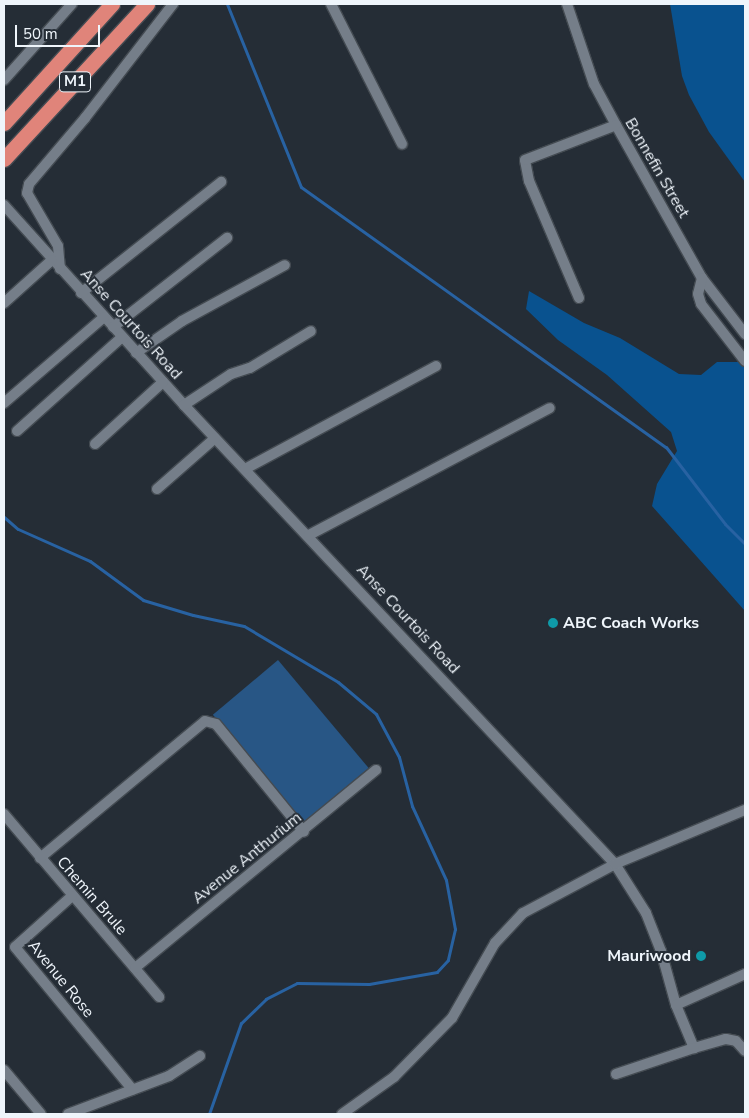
<!DOCTYPE html>
<html>
<head>
<meta charset="utf-8">
<style>
  body { margin:0 }
  #map { position:relative; width:749px; height:1118px; overflow:hidden; background:#252d36; font-family:"Nunito Sans",sans-serif }
  div>[style] { position:absolute }
  .green>* { inset:0; background:#285685; transform-origin:0 0 }
  .forest>* { inset:0; background:#09528f }
  .stream>* { height:3px; margin:-1.5px; padding:0 1.5px; transform-origin:1.5px; border-radius:1.5px; background:#2862a2 }
  .roads { filter:drop-shadow(1px 0 #444b52) drop-shadow(-1px 0 #444b52) drop-shadow(0 1px #444b52) drop-shadow(0 -1px #444b52) }
  .street>* { height:10px; margin:-5px; padding:0 5px; transform-origin:5px; border-radius:5px; background:#757e89 }
  .highway>* { height:15px; margin:-7.5px; padding:0 7.5px; transform-origin:7.5px; border-radius:7.5px; background:#e0847a }
  .dots>* { width:14px; height:14px; translate:-50% -50%; box-sizing:border-box; border:2px solid #252d36; border-radius:50% }
  span { translate:-50% -50%; white-space:nowrap; text-align:center; line-height:1.15; -webkit-text-stroke:4px #252d36; paint-order:stroke }
  .shield-label span { padding:1px 4px; background:#252d36; border:1px solid; border-radius:4px; -webkit-text-stroke-width:0 }
  .shield-label { font-size:15px; color:#eff5fb; font-weight:700 }
  .street-label { font-size:16px; color:#eff5fb }
  .poi-label { font-size:16px; color:#eff5fb; font-weight:700 }
  .left { translate:0 -50%; text-align:left }
  .right { translate:-100% -50%; text-align:right }
  .frame { position:absolute; inset:0; border:5px solid #eff5fb; pointer-events:none }
  .scale { position:absolute; left:15px; top:25px; width:85px; height:22px; box-sizing:border-box; border:2px solid #eff5fb; border-top:0; padding-left:6px; font-size:15px; line-height:18px; white-space:nowrap; color:#eff5fb; -webkit-text-stroke:4px #252d36; paint-order:stroke }
</style>
</head>
<body>
<div id="map">
  <div class="green">
    <i style="left:278px;top:660px;width:141px;height:85px;rotate:50deg"></i>
  </div>
  <div class="forest">
    <i style="clip-path:polygon(670px 4px,745px 4px,745px 182px,709px 132px,689px 95px,682px 76px)"></i>
    <i style="clip-path:polygon(529px 291px,584px 323px,620px 338px,679px 374px,701px 375px,717px 362px,738px 362px,745px 368px,745px 611px,652px 506px,657px 484px,677px 451px,671px 432px,607px 375px,558px 340px,526px 309px)"></i>
  </div>
  <div class="stream">
    <i style="left:227px;top:4px;width:197px;rotate:68deg"></i>
    <i style="left:301px;top:187px;width:448px;rotate:35.5deg"></i>
    <i style="left:666px;top:447px;width:97px;rotate:52.5deg"></i>
    <i style="left:725px;top:524px;width:28px;rotate:45deg"></i>
    <i style="left:4px;top:517px;width:18px;rotate:41deg"></i>
    <i style="left:18px;top:529px;width:79px;rotate:24deg"></i>
    <i style="left:90px;top:561px;width:66px;rotate:36.3deg"></i>
    <i style="left:143px;top:600px;width:52px;rotate:16.7deg"></i>
    <i style="left:193px;top:615px;width:52px;rotate:12.2deg"></i>
    <i style="left:244px;top:626px;width:109px;rotate:30.8deg"></i>
    <i style="left:338px;top:682px;width:50px;rotate:40.1deg"></i>
    <i style="left:376px;top:714px;width:49px;rotate:61.9deg"></i>
    <i style="left:399px;top:757px;width:51px;rotate:75.1deg"></i>
    <i style="left:412px;top:806px;width:81px;rotate:65.3deg"></i>
    <i style="left:446px;top:880px;width:50px;rotate:79.6deg"></i>
    <i style="left:455px;top:929px;width:32px;rotate:103deg"></i>
    <i style="left:448px;top:960px;width:16px;rotate:133deg"></i>
    <i style="left:437px;top:972px;width:69px;rotate:170deg"></i>
    <i style="left:369px;top:984px;width:72px;rotate:-179.2deg"></i>
    <i style="left:297px;top:983px;width:35px;rotate:153deg"></i>
    <i style="left:266px;top:999px;width:35px;rotate:136deg"></i>
    <i style="left:241px;top:1023px;width:96px;rotate:109.4deg"></i>
  </div>
  <div class="roads">
    <div class="street">
      <i style="left:331px;top:4px;width:157px;rotate:63.1deg"></i>
      <i style="left:567px;top:4px;width:84px;rotate:71.4deg"></i>
      <i style="left:594px;top:84px;width:47px;rotate:61.8deg"></i>
      <i style="left:616px;top:125px;width:176px;rotate:60.7deg"></i>
      <i style="left:702px;top:278px;width:71px;rotate:52.5deg"></i>
      <i style="left:4px;top:80px;width:102px;rotate:-48.2deg"></i>
      <i style="left:4px;top:205px;width:269px;rotate:48deg"></i>
      <i style="left:184px;top:405px;width:630px;rotate:46.8deg"></i>
      <i style="left:615px;top:864px;width:58px;rotate:57.7deg"></i>
      <i style="left:646px;top:913px;width:41px;rotate:68.5deg"></i>
      <i style="left:661px;top:951px;width:56px;rotate:74.5deg"></i>
      <i style="left:676px;top:1005px;width:47px;rotate:67.3deg"></i>
      <i style="left:694px;top:1048px;width:33px;rotate:-16deg"></i>
      <i style="left:726px;top:1039px;width:10px;rotate:11deg"></i>
      <i style="left:736px;top:1041px;width:13px;rotate:48deg"></i>
      <i style="left:60px;top:269px;width:23px;rotate:-95deg"></i>
      <i style="left:58px;top:246px;width:61px;rotate:-120.3deg"></i>
      <i style="left:27px;top:193px;width:9px;rotate:-77deg"></i>
      <i style="left:29px;top:184px;width:87px;rotate:-49.7deg"></i>
      <i style="left:85px;top:118px;width:144px;rotate:-52.3deg"></i>
      <i style="left:702px;top:278px;width:16px;rotate:104deg"></i>
      <i style="left:698px;top:294px;width:10px;rotate:73deg"></i>
      <i style="left:701px;top:304px;width:72px;rotate:52.3deg"></i>
      <i style="left:81px;top:293px;width:179px;rotate:-38.4deg"></i>
      <i style="left:579px;top:298px;width:127px;rotate:-113.1deg"></i>
      <i style="left:529px;top:181px;width:21px;rotate:-101deg"></i>
      <i style="left:525px;top:160px;width:97px;rotate:-21deg"></i>
      <i style="left:4px;top:303px;width:64px;rotate:-41.9deg"></i>
      <i style="left:113px;top:327px;width:145px;rotate:-38deg"></i>
      <i style="left:136px;top:353px;width:56px;rotate:-34.8deg"></i>
      <i style="left:182px;top:321px;width:117px;rotate:-28.5deg"></i>
      <i style="left:4px;top:403px;width:132px;rotate:-40.7deg"></i>
      <i style="left:184px;top:405px;width:56px;rotate:-33.4deg"></i>
      <i style="left:231px;top:374px;width:20px;rotate:-18deg"></i>
      <i style="left:250px;top:368px;width:71px;rotate:-31.2deg"></i>
      <i style="left:17px;top:431px;width:141px;rotate:-41.8deg"></i>
      <i style="left:95px;top:444px;width:92px;rotate:-42.4deg"></i>
      <i style="left:245px;top:469px;width:217px;rotate:-28.3deg"></i>
      <i style="left:157px;top:489px;width:77px;rotate:-41.3deg"></i>
      <i style="left:309px;top:535px;width:272px;rotate:-27.8deg"></i>
      <i style="left:4px;top:814px;width:240px;rotate:49.7deg"></i>
      <i style="left:40px;top:858px;width:214px;rotate:-39.7deg"></i>
      <i style="left:205px;top:721px;width:11px;rotate:15deg"></i>
      <i style="left:216px;top:724px;width:139px;rotate:50.8deg"></i>
      <i style="left:72px;top:896px;width:76px;rotate:138.2deg"></i>
      <i style="left:15px;top:947px;width:185px;rotate:50.5deg"></i>
      <i style="left:135px;top:968px;width:312px;rotate:-39.4deg"></i>
      <i style="left:676px;top:1005px;width:76px;rotate:-24.2deg"></i>
      <i style="left:4px;top:1070px;width:57px;rotate:49.9deg"></i>
      <i style="left:616px;top:1074px;width:82px;rotate:-18.4deg"></i>
      <i style="left:68px;top:1114px;width:108px;rotate:-20.6deg"></i>
      <i style="left:169px;top:1076px;width:37px;rotate:-33deg"></i>
      <i style="left:342px;top:1114px;width:64px;rotate:-35.4deg"></i>
      <i style="left:394px;top:1077px;width:83px;rotate:-45.5deg"></i>
      <i style="left:452px;top:1018px;width:86px;rotate:-60.2deg"></i>
      <i style="left:495px;top:943px;width:41px;rotate:-47deg"></i>
      <i style="left:523px;top:913px;width:104px;rotate:-28deg"></i>
      <i style="left:615px;top:864px;width:141px;rotate:-22.6deg"></i>
    </div>
    <div class="highway">
      <i style="left:4px;top:123px;width:161px;rotate:-47.8deg"></i>
      <i style="left:4px;top:159px;width:211px;rotate:-47.3deg"></i>
    </div>
  </div>
  <div class="dots">
    <i style="left:553px;top:623px;background:#0f9aa8"></i>
    <i style="left:701px;top:956px;background:#0f9aa8"></i>
  </div>
  <div class="shield-label">
    <span style="left:75px;top:82px">M1</span>
  </div>
  <div class="street-label">
    <span style="left:657px;top:168px;rotate:60deg">Bonnefin Street</span>
    <span style="left:131px;top:324px;rotate:48deg">Anse Courtois Road</span>
    <span style="left:408px;top:619px;rotate:47deg">Anse Courtois Road</span>
    <span style="left:247px;top:858px;rotate:-39deg">Avenue Anthurium</span>
    <span style="left:92px;top:896px;rotate:49deg">Chemin Brule</span>
    <span style="left:61px;top:979px;rotate:51deg">Avenue Rose</span>
  </div>
  <div class="poi-label">
    <span class="left" style="left:563px;top:623px">ABC Coach Works</span>
    <span class="right" style="left:691px;top:956px">Mauriwood</span>
  </div>
  <div class="frame"></div>
  <div class="scale">50 m</div>
</div>
</body>
</html>
